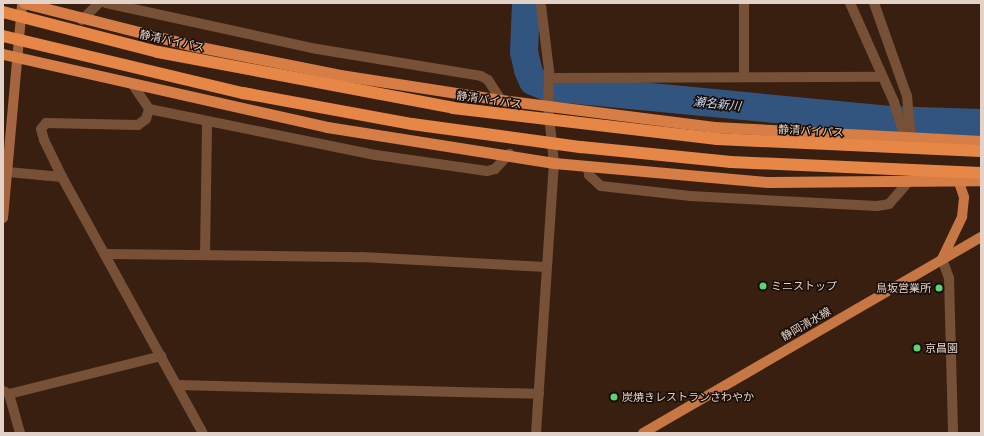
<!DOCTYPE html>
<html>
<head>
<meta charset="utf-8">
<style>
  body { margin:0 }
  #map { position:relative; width:984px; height:436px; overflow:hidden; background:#381f0f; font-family:"PT Sans","Noto Sans JP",sans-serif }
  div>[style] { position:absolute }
  .river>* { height:28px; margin:-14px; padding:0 14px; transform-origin:14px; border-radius:14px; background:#32557f }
  .minor>* { height:10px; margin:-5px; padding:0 5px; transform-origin:5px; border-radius:5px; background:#775038 }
  .secondary>* { height:10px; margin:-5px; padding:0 5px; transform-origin:5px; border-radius:5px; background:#a46640 }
  .primary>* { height:10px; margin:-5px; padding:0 5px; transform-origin:5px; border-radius:5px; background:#c67744 }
  .trunk>* { height:11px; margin:-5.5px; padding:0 5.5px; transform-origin:5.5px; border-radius:5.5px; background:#d67e46 }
  .motorway-bridge>* { height:12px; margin:-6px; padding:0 6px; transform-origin:6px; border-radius:6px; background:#e68647 }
  .dots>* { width:11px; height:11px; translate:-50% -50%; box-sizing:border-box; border:2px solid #170c06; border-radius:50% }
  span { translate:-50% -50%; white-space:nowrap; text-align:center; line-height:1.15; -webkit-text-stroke:3px #170c06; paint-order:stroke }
  .street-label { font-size:11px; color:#e3d2c8 }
  .poi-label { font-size:11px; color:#e3d2c8 }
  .left { translate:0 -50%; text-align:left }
  .right { translate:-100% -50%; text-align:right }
  .water-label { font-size:12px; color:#c3d9f4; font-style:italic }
  .frame { position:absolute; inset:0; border:4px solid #e3d2c8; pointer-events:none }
</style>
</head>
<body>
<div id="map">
  <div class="river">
    <i style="left:526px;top:3px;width:49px;rotate:92.3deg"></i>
    <i style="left:524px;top:52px;width:18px;rotate:77deg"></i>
    <i style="left:528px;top:70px;width:12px;rotate:66deg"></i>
    <i style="left:533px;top:81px;width:15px;rotate:23deg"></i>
    <i style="left:547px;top:87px;width:342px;rotate:5.5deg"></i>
    <i style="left:887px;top:120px;width:94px;rotate:1.8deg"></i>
  </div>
  <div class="minor">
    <i style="left:106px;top:3px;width:216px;rotate:12.3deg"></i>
    <i style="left:317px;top:49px;width:166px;rotate:9.3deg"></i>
    <i style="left:481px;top:76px;width:8px;rotate:30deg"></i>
    <i style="left:488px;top:80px;width:24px;rotate:57deg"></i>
    <i style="left:744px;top:3px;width:74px;rotate:90deg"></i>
    <i style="left:850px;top:3px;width:108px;rotate:66deg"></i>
    <i style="left:894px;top:102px;width:38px;rotate:73deg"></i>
    <i style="left:874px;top:3px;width:99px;rotate:70.5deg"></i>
    <i style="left:907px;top:96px;width:43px;rotate:84.7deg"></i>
    <i style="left:82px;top:20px;width:24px;rotate:-45deg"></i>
    <i style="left:549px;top:78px;width:332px;rotate:-0.2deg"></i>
    <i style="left:133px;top:85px;width:29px;rotate:56deg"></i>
    <i style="left:149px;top:109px;width:232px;rotate:11.5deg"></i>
    <i style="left:376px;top:155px;width:112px;rotate:8.2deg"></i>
    <i style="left:487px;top:171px;width:8px;rotate:-14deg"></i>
    <i style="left:495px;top:169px;width:21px;rotate:-47deg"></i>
    <i style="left:588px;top:166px;width:9px;rotate:84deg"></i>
    <i style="left:589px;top:175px;width:16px;rotate:43deg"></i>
    <i style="left:601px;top:186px;width:90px;rotate:6.4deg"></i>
    <i style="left:690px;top:196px;width:187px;rotate:3.1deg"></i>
    <i style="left:877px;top:206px;width:12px;rotate:-9deg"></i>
    <i style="left:889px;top:204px;width:32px;rotate:-49deg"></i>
    <i style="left:8px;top:172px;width:54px;rotate:5.3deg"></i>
    <i style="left:62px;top:177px;width:292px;rotate:61.2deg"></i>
    <i style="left:62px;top:177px;width:41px;rotate:-115.9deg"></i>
    <i style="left:44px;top:140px;width:11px;rotate:-105deg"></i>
    <i style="left:41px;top:129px;width:8px;rotate:-50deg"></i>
    <i style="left:46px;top:123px;width:92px;rotate:1.2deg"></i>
    <i style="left:138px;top:125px;width:10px;rotate:-37deg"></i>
    <i style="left:146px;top:119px;width:10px;rotate:-73deg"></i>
    <i style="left:106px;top:254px;width:256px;rotate:0.7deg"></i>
    <i style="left:362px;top:257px;width:184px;rotate:3.1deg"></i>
    <i style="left:205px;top:254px;width:133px;rotate:-89.1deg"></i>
    <i style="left:942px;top:259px;width:20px;rotate:70deg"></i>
    <i style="left:949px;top:278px;width:155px;rotate:88.5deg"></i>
    <i style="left:177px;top:385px;width:362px;rotate:1.4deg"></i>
    <i style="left:3px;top:391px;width:7px;rotate:27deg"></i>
    <i style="left:9px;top:394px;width:41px;rotate:74.2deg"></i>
    <i style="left:9px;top:394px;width:157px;rotate:-14deg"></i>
    <i style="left:536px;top:433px;width:271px;rotate:-86.2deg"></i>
    <i style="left:554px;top:163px;width:57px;rotate:-96deg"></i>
    <i style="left:548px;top:106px;width:36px;rotate:-88deg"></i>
    <i style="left:549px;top:70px;width:64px;rotate:-97.1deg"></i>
  </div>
  <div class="secondary">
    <i style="left:3px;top:218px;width:216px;rotate:-84.9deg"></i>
  </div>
  <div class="primary">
    <i style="left:942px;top:259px;width:47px;rotate:-64.5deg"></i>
    <i style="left:962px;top:217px;width:20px;rotate:-84deg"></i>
    <i style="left:964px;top:197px;width:18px;rotate:-109deg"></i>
    <i style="left:643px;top:433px;width:391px;rotate:-30.1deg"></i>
  </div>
  <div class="trunk">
    <i style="left:24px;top:3px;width:171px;rotate:14.2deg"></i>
    <i style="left:190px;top:45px;width:153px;rotate:11.3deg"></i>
    <i style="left:340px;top:75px;width:163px;rotate:8.8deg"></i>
    <i style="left:501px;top:100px;width:215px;rotate:7.2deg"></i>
    <i style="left:714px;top:127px;width:267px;rotate:3deg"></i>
    <i style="left:3px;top:54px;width:332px;rotate:12.7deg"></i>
    <i style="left:327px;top:127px;width:230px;rotate:9deg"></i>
    <i style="left:554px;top:163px;width:215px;rotate:5.1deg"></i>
    <i style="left:768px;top:182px;width:213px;rotate:-0.5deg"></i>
  </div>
  <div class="motorway-bridge">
    <i style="left:3px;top:12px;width:160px;rotate:14.5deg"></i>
    <i style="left:158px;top:52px;width:300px;rotate:10.7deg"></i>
    <i style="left:453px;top:108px;width:266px;rotate:6.7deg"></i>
    <i style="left:717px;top:139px;width:264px;rotate:2.6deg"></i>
    <i style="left:3px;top:36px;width:247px;rotate:13.4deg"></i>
    <i style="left:243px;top:93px;width:172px;rotate:10.4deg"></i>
    <i style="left:412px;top:124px;width:171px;rotate:7.8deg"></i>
    <i style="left:581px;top:147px;width:151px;rotate:5.7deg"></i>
    <i style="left:731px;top:162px;width:250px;rotate:2.5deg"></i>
  </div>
  <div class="dots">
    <i style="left:763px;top:286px;background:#57d670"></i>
    <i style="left:939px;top:288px;background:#57d670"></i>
    <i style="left:917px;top:348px;background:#57d670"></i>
    <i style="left:614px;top:397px;background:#57d670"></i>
  </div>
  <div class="street-label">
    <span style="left:172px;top:41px;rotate:12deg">静清バイパス</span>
    <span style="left:489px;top:100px;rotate:8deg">静清バイパス</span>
    <span style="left:811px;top:131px;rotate:3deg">静清バイパス</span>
    <span style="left:806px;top:324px;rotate:-30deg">静岡清水線</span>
  </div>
  <div class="poi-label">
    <span class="left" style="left:771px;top:286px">ミニストップ</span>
    <span class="right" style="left:931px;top:288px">鳥坂営業所</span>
    <span class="left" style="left:925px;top:348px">京昌園</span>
    <span class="left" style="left:622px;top:397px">炭焼きレストランさわやか</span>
  </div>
  <div class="water-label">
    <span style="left:717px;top:104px;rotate:6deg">瀬名新川</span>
  </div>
  <div class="frame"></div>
</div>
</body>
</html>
